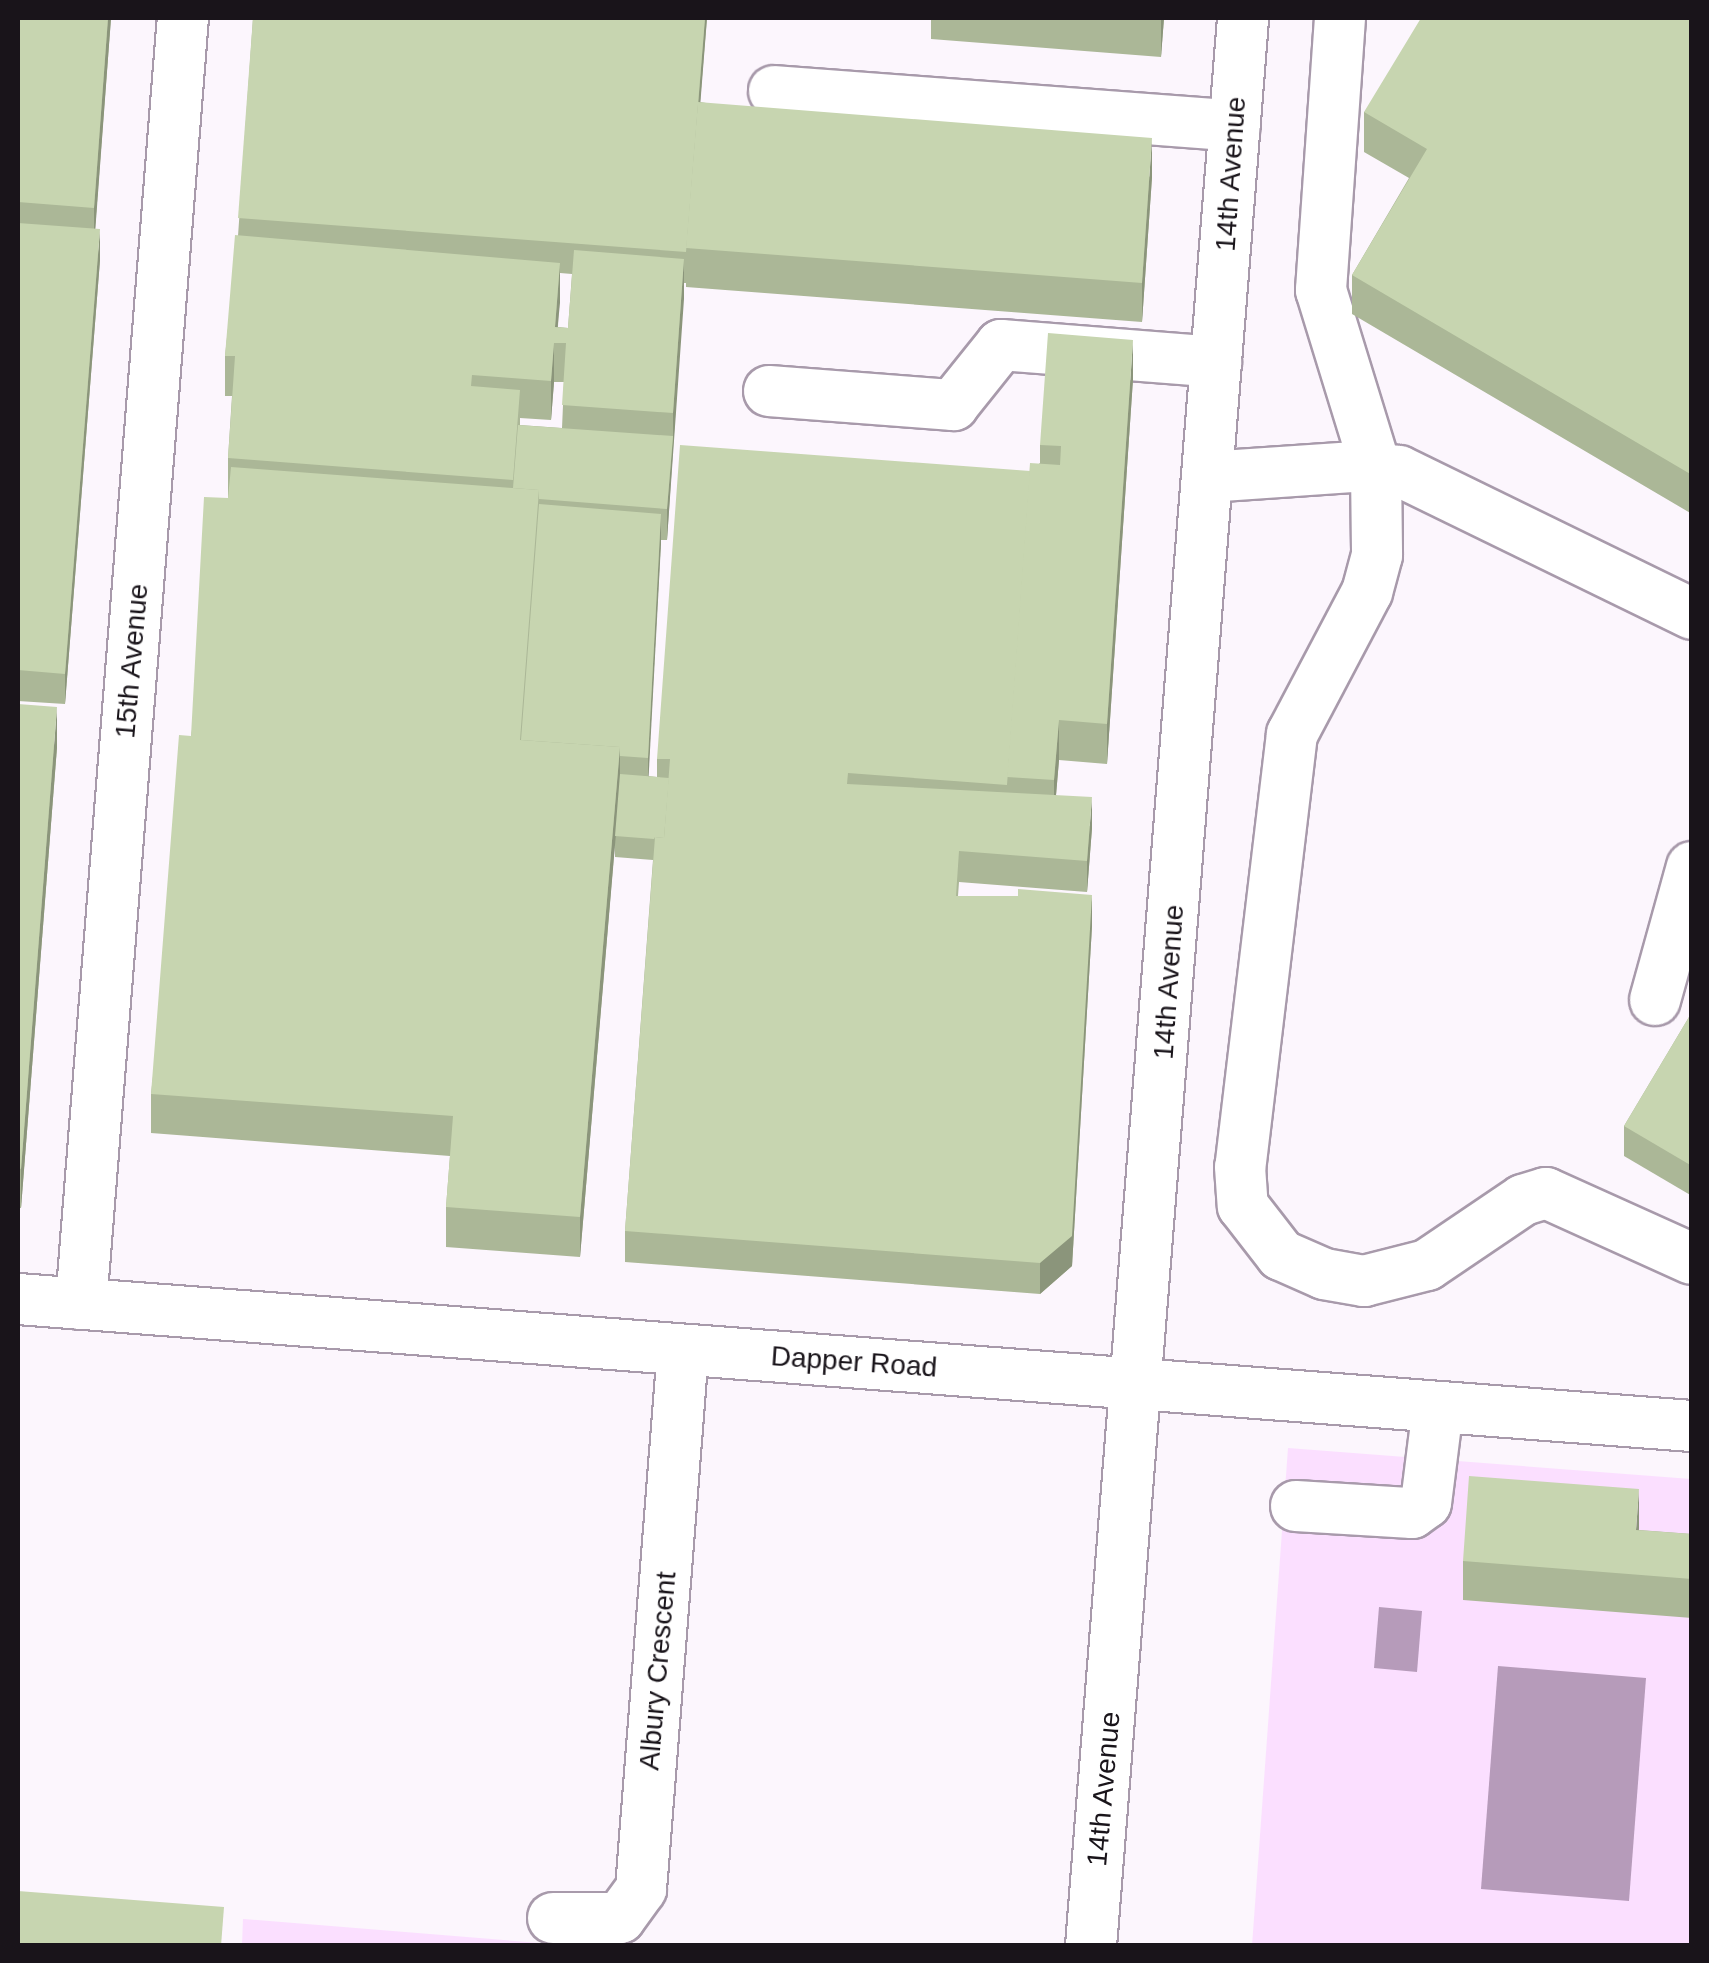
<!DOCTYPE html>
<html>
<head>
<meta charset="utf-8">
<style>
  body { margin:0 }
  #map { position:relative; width:1709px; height:1963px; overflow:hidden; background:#fcf6fd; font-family:Helvetica,sans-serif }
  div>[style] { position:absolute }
  .green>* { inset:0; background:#fbdfff }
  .water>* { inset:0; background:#b69bba }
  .roads { filter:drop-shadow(2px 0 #a89aab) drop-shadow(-2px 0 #a89aab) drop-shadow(0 2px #a89aab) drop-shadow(0 -2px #a89aab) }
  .minor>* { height:50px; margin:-25px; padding:0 25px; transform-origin:25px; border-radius:25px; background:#fff }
  .wall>* { inset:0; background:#abb797 }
  .shaded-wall>* { inset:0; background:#8b957b }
  .building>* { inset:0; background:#c7d5b0 }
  span { translate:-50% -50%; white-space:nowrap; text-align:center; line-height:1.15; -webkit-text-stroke:10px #fff; paint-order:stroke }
  .street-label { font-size:28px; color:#19141a }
  .frame { position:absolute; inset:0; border:20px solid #19141a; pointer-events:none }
</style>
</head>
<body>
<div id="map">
  <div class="green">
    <div style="clip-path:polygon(1288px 1448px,1691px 1479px,1691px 1945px,1252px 1946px)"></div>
    <div style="clip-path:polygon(243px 1919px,244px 1919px,564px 1945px,242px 1945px)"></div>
  </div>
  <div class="water">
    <div style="clip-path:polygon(1379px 1607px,1422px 1611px,1417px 1672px,1374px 1668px)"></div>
    <div style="clip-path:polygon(1498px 1666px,1646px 1678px,1629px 1901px,1481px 1889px)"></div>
  </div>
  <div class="roads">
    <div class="minor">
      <div style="left:1340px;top:18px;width:273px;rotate:94deg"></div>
      <div style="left:1321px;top:290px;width:187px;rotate:72.9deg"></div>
      <div style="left:1376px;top:469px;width:86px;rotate:89.3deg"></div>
      <div style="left:1377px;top:555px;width:38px;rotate:105deg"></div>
      <div style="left:1367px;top:592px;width:161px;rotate:117.8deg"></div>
      <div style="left:1292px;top:734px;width:436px;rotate:96.8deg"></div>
      <div style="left:1240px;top:1167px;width:39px;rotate:86deg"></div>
      <div style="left:1243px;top:1206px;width:62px;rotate:52.2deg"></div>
      <div style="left:1281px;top:1255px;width:47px;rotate:23.8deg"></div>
      <div style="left:1324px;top:1274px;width:41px;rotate:9.9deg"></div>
      <div style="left:1364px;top:1281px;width:65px;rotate:-14.3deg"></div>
      <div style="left:1427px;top:1265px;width:116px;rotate:-34.1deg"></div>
      <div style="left:1523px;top:1200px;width:24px;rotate:-17deg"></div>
      <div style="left:1546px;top:1193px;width:160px;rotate:24.3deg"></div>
      <div style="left:774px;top:91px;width:462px;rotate:4.3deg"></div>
      <div style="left:769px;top:391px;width:185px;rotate:4.4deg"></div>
      <div style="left:953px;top:405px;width:77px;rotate:-51.3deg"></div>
      <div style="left:1001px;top:345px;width:216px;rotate:4.5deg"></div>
      <div style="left:1207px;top:477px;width:145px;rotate:-3.9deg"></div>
      <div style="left:1352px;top:467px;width:47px;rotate:4.9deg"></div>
      <div style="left:1399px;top:471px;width:326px;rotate:26deg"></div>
      <div style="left:1655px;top:1000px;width:138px;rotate:-74.5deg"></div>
      <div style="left:18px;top:1299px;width:1679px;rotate:4.34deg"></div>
      <div style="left:81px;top:1304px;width:1290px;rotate:-85.47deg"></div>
      <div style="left:1296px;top:1506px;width:116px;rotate:3.5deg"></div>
      <div style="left:1412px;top:1513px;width:17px;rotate:-36deg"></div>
      <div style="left:1426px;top:1503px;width:96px;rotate:-82.8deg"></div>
      <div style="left:553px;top:1918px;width:67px"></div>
      <div style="left:620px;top:1918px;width:36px;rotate:-54deg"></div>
      <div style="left:641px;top:1889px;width:541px;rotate:-85.54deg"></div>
      <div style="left:1091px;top:1946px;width:1934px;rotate:-85.49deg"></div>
    </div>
  </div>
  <div class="wall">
    <div style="clip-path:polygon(18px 18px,111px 18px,95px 229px,100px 260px,65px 704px,18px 701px)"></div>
    <div style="clip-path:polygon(evenodd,253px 18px,707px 18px,700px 102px,1152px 177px,1142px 322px,686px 287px,686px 283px,684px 283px,667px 540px,661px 540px,648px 776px,657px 777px,657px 759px,1040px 463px,1040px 445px,1133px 379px,1107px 764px,1059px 760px,1056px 795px,1092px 828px,1087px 892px,959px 882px,958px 896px,1092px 926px,1072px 1266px,1040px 1294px,625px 1262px,625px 1231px,653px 860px,615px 857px,615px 843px,580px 1257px,446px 1247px,446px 1207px,450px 1156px,151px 1133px,151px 1094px,191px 736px,228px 498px,228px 458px,232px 396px,225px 396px,225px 356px,238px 236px,253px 18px,560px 273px,572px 274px,568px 328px,558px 327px,560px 273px,253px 18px,554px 382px,564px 382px,562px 428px,520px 425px,520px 418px,551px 420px,554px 382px)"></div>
    <div style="clip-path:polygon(931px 18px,1164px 18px,1161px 57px,931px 39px)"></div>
    <div style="clip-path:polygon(1692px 18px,1692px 514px,1352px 314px,1352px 275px,1409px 178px,1364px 152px,1364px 112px)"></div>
    <div style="clip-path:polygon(18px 704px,57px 747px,21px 1208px,18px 1208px)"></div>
    <div style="clip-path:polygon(1692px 1012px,1692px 1196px,1624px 1156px,1624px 1126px)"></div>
    <div style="clip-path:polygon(1639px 1530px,1692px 1534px,1692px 1618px,1463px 1600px,1463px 1561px)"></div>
  </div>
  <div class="shaded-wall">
    <div style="clip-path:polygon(108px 18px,111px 18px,94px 247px,94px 208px)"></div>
    <div style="clip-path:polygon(705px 18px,707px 18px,689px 248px,687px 248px)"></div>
    <div style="clip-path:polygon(1161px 18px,1164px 18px,1161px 57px)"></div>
    <div style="clip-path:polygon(1152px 138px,1152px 177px,1142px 322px,1142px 283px)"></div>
    <div style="clip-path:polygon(100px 229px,100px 260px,65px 704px,65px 674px)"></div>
    <div style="clip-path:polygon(684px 259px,684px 299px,667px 540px,667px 509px,673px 438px,673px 413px)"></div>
    <div style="clip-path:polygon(560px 263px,560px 303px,556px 343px,555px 327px)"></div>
    <div style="clip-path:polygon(1133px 340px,1133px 379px,1107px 764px,1107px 724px)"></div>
    <div style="clip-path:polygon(554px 343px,554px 382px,551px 420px,551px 381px)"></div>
    <div style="clip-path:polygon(661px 514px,661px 544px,648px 788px,648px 758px)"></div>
    <div style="clip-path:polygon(57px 707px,57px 747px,21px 1208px,21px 1169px)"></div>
    <div style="clip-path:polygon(1059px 720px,1059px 760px,1054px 819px,1054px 780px)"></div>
    <div style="clip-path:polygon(620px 747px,620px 786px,580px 1257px,580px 1217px)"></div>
    <div style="clip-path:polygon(1092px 797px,1092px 828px,1087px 892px,1087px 861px)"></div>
    <div style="clip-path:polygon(1092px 895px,1092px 926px,1072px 1266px,1040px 1294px,1040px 1263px)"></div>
    <div style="clip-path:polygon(1639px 1489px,1639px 1528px,1636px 1570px,1636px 1530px)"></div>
  </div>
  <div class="building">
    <div style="clip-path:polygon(18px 18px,108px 18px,94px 208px,18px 202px)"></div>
    <div style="clip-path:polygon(253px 18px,705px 18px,686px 252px,238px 218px)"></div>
    <div style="clip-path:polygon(1421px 18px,1692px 18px,1692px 475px,1352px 275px,1427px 149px,1364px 112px)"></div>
    <div style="clip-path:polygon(698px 102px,1152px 138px,1142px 283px,686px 248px)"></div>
    <div style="clip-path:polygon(18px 223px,100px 229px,65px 674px,18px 670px)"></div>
    <div style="clip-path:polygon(235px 235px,560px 263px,555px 327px,568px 328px,574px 250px,684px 259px,673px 413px,562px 405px,566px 343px,554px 343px,551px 381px,472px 375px,471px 386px,520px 390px,513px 480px,228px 458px,235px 356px,225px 356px)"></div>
    <div style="clip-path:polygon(1048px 333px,1133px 340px,1107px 724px,1059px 720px,1054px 780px,1007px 777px,1030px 463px,1060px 465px,1061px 446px,1040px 445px)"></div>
    <div style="clip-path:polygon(518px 425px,673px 436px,667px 509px,539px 499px,539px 490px,513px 488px)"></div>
    <div style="clip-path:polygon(680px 445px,1030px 471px,1007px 785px,848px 773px,847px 784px,1092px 797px,1087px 861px,959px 851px,956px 896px,1018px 896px,1018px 889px,1092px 895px,1072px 1236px,1040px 1263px,625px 1231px,655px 837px,664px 838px,670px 759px,657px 759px)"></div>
    <div style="clip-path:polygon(231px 467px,539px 490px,520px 740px,620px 747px,580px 1217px,446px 1207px,453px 1116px,151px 1094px,179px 735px,191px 736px,204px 497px,228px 498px)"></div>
    <div style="clip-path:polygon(539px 504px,661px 514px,648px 758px,620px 756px,620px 747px,521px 740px)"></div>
    <div style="clip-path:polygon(18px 704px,57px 707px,21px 1169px,18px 1168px)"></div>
    <div style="clip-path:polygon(620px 774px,669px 778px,664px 838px,655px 837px,654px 839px,615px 836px)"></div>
    <div style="clip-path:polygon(1692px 1012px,1692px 1166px,1624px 1126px)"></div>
    <div style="clip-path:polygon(1469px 1476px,1639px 1489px,1636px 1530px,1692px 1534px,1692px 1579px,1463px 1561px)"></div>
    <div style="clip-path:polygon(18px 1891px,224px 1907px,221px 1946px,18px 1946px)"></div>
  </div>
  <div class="street-label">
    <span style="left:1231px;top:174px;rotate:-86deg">14th Avenue</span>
    <span style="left:132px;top:661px;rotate:-85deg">15th Avenue</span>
    <span style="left:1169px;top:982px;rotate:-86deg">14th Avenue</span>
    <span style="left:854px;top:1362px;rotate:4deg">Dapper Road</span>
    <span style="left:658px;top:1671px;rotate:-85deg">Albury Crescent</span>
    <span style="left:1104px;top:1789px;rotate:-85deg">14th Avenue</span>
  </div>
  <div class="frame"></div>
</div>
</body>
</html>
